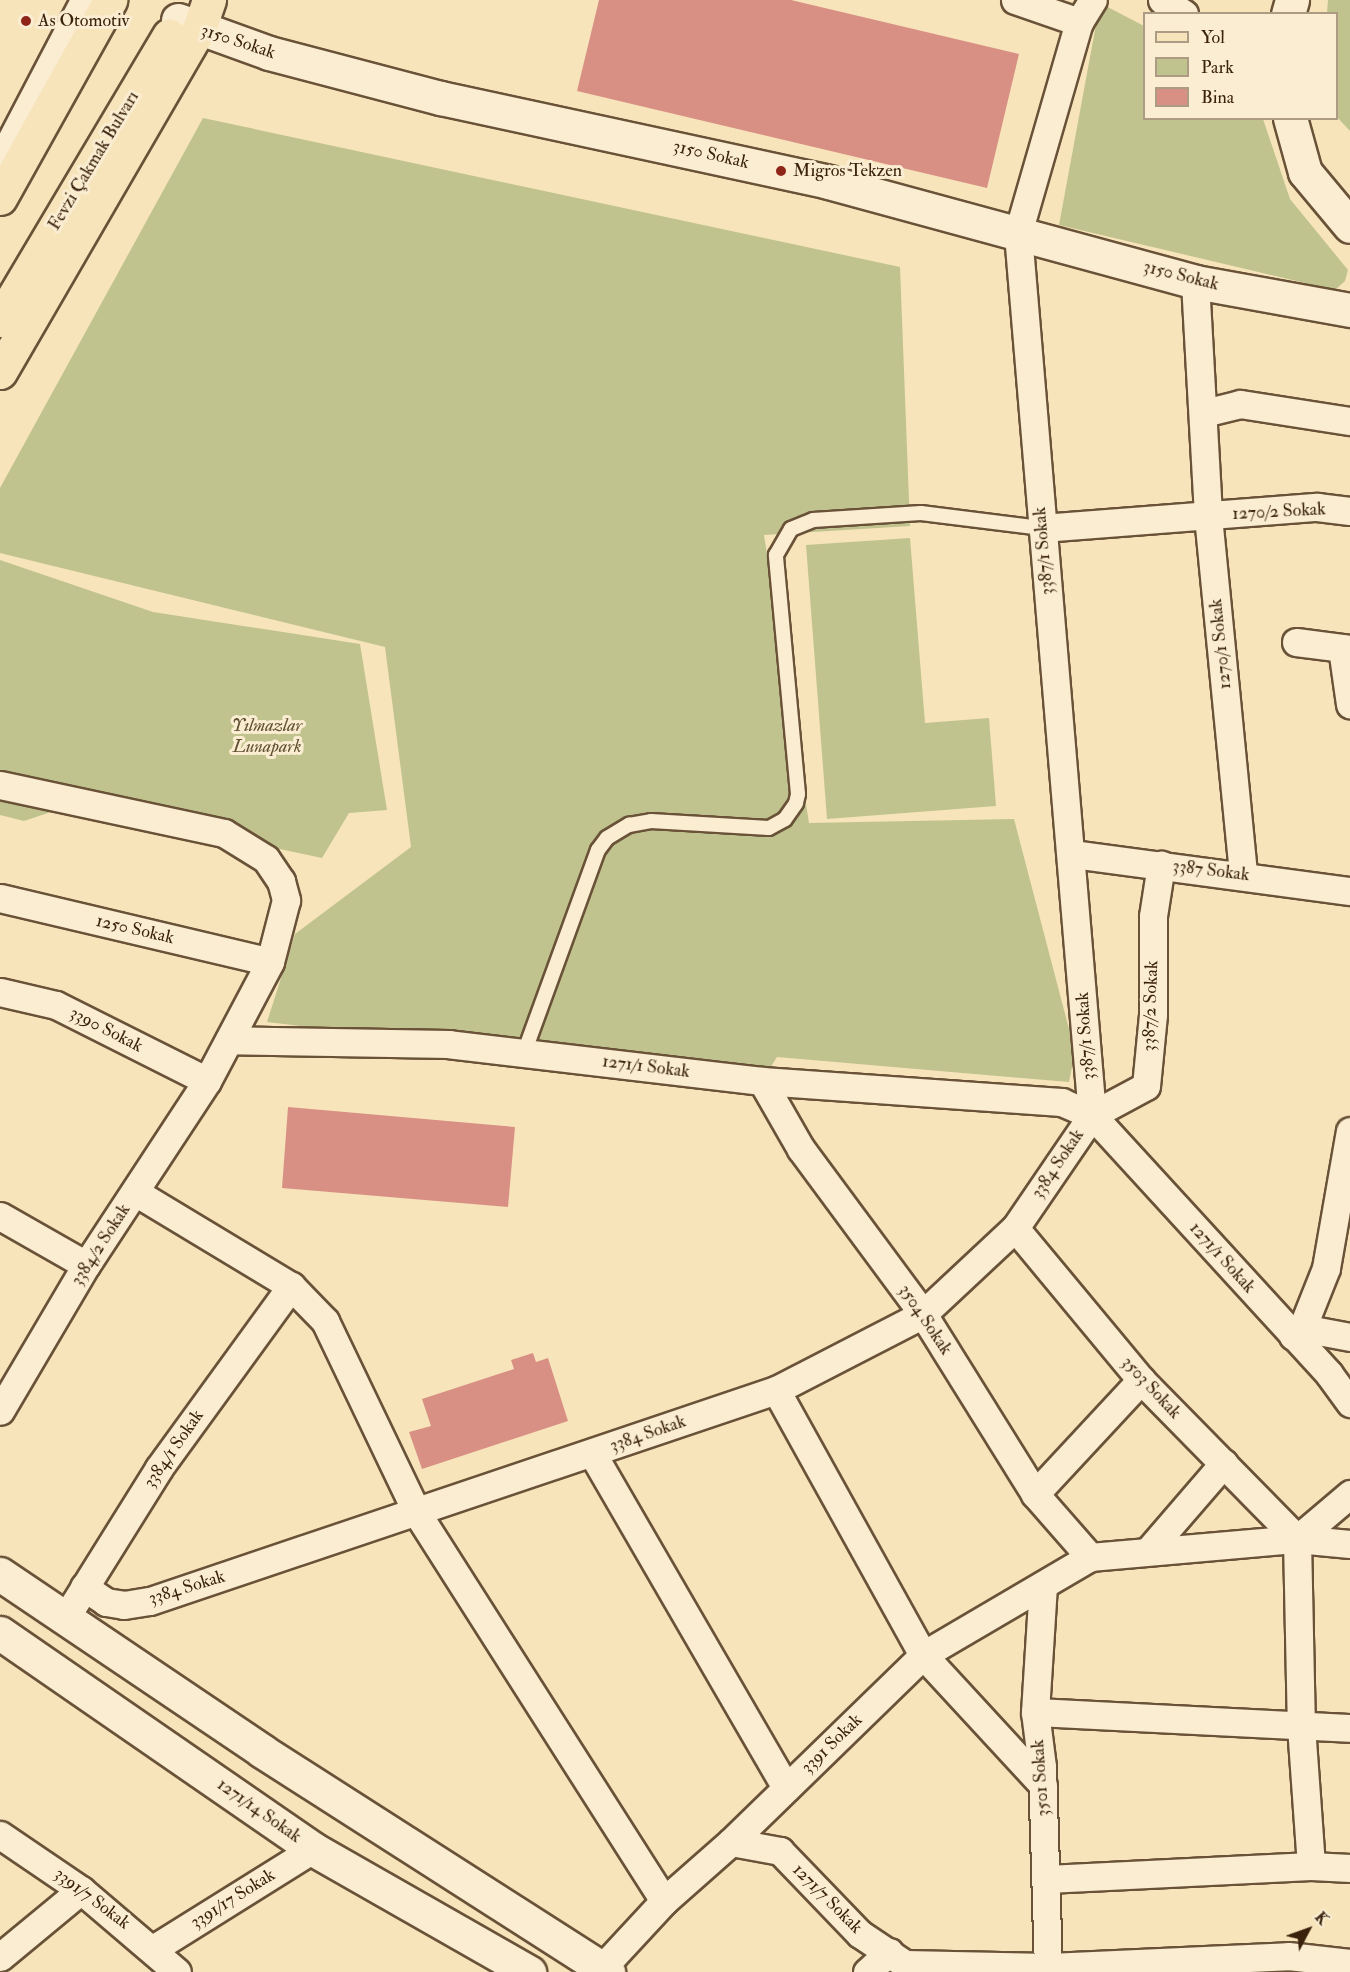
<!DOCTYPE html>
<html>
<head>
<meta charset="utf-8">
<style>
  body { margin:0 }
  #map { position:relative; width:1350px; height:1972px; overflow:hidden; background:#f7e4ba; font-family:"IM FELL Double Pica",serif }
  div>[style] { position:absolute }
  .green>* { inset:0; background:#c0c38d }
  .building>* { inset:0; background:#d99084 }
  .roads { filter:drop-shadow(2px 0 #695238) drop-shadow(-2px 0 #695238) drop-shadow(0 2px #695238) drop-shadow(0 -2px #695238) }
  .service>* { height:14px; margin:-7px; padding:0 7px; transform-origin:7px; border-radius:7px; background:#faedd2 }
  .minor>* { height:27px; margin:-13.5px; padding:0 13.5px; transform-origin:13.5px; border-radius:13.5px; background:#faedd2 }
  .tertiary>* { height:33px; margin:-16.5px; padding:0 16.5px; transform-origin:16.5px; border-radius:16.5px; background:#faedd2 }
  .secondary>* { height:33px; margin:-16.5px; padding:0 16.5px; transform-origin:16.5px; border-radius:16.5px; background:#faedd2 }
  .primary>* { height:33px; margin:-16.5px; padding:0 16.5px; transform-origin:16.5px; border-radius:16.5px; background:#f7e4ba }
  .dots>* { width:16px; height:16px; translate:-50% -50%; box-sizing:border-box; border:3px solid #faedd2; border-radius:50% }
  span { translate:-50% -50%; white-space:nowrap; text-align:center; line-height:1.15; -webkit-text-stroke:6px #faedd2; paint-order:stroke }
  .poi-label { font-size:18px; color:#3a210c }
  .left { translate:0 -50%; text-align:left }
  .street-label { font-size:18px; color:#3a210c }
  .park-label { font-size:18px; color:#625233; font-style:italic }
  .legend { position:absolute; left:1143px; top:12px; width:195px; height:108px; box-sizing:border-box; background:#faedd2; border:2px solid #ad9b83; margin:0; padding:8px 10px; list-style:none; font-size:18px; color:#3a210c }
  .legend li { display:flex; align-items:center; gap:12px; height:30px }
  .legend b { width:30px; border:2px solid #ad9b83 }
  .north { position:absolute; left:1278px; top:1900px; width:60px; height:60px; -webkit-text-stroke:4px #faedd2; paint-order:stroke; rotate:49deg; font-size:16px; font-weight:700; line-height:24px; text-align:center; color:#3a210c }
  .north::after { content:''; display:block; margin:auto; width:21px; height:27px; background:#3a210c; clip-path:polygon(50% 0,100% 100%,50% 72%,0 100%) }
</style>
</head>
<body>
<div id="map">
  <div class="green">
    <div style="clip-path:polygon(1328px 0,1350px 0,1350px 131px,1337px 117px,1336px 14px,1327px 13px)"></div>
    <div style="clip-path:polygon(1100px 3px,1144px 26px,1144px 118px,1263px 119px,1290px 199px,1348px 270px,1345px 281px,1335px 290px,1059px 225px)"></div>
    <div style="clip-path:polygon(203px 118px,900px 267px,910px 526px,764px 535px,809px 823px,1014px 819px,1075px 1052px,1069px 1082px,777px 1057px,762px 1081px,267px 1022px,295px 934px,411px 847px,385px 647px,0 553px,0 488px)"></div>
    <div style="clip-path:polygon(910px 538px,925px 723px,989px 718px,996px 806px,827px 819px,806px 545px)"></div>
    <div style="clip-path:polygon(0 560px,153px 612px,360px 644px,387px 810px,349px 813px,322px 858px,72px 805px,24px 821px,0 815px)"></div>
  </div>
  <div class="building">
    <div style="clip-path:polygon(599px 0,791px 0,1019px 54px,987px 188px,577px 91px)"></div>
    <div style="clip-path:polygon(288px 1107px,515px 1127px,508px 1207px,282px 1188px)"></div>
    <div style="clip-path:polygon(533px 1353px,536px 1362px,548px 1358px,568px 1421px,422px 1469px,409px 1432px,431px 1426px,422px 1399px,514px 1369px,511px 1360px)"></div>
  </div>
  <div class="roads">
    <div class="service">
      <div style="left:524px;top:1053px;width:216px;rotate:-70deg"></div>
      <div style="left:598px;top:850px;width:15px;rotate:-53deg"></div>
      <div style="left:607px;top:838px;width:26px;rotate:-31deg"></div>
      <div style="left:629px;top:825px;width:22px;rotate:-10deg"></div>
      <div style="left:651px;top:821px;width:118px;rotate:3.4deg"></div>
      <div style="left:769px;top:828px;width:18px;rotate:-29deg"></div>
      <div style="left:785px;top:819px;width:19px;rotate:-55deg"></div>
      <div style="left:796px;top:803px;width:9px;rotate:-77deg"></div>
      <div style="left:798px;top:794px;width:240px;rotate:-95.3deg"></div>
      <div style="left:776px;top:555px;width:30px;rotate:-60deg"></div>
      <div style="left:791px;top:529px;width:24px;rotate:-22deg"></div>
      <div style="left:813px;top:520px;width:108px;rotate:-3.7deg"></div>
      <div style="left:921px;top:513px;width:122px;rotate:7.1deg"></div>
    </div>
    <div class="minor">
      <div style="left:1015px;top:0;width:68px;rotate:19deg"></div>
      <div style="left:1162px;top:0;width:26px;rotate:32deg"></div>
      <div style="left:0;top:161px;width:182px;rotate:-62.4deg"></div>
      <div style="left:1195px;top:282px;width:234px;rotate:86.8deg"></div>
      <div style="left:1208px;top:516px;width:360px;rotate:84.4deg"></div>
      <div style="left:1204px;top:413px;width:37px;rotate:-14deg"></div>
      <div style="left:1240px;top:404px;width:111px;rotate:8.8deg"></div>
      <div style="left:1042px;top:528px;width:276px;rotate:-4.4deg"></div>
      <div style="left:1317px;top:507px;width:33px;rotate:7deg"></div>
      <div style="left:1296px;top:642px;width:54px;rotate:7.4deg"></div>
      <div style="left:1342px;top:648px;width:57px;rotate:81.9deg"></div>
      <div style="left:0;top:785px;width:229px;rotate:12.1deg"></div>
      <div style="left:224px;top:833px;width:49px;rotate:31.8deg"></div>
      <div style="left:266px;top:859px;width:27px;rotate:56deg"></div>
      <div style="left:281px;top:881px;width:20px;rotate:75deg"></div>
      <div style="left:286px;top:900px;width:64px;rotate:104.5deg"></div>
      <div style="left:270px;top:962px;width:135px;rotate:117.9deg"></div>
      <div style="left:207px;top:1081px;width:220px;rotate:123.3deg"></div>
      <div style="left:86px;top:1265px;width:169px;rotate:120.5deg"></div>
      <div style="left:1072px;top:854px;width:280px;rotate:7.6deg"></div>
      <div style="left:0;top:898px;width:277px;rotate:13.3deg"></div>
      <div style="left:0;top:992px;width:57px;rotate:13.1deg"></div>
      <div style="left:56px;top:1005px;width:169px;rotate:26.7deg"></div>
      <div style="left:762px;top:1081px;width:78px;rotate:60.2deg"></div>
      <div style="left:801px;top:1149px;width:205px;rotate:53.5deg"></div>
      <div style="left:923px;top:1314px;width:212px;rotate:58.1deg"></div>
      <div style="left:1035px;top:1494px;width:84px;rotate:48.9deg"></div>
      <div style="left:1092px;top:1115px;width:885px;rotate:-94.8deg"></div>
      <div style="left:1018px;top:233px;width:220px;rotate:-73.9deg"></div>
      <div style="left:1079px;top:22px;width:26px;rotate:-58deg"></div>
      <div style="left:1092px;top:1115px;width:351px;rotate:47.5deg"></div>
      <div style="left:1329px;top:1374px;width:36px;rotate:54deg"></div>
      <div style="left:1092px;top:1115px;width:61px;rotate:-28.2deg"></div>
      <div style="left:1146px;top:1086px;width:72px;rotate:-84.4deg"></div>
      <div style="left:1153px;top:1014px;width:98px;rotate:-90deg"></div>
      <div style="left:1153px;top:916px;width:52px;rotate:-81.1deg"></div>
      <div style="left:135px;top:1192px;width:182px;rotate:31.1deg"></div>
      <div style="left:291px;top:1286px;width:49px;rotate:45.8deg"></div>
      <div style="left:325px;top:1321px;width:213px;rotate:64.4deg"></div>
      <div style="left:417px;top:1513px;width:460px;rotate:57.5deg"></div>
      <div style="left:0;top:1216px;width:99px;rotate:29.7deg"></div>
      <div style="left:1015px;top:1228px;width:197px;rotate:50.3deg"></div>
      <div style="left:1141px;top:1380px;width:223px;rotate:45.5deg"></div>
      <div style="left:1302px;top:1328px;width:49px;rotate:10.6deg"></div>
      <div style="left:1293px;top:1336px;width:6px"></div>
      <div style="left:1299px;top:1336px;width:73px;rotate:-68.3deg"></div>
      <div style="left:1326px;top:1268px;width:139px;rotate:-80.1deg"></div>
      <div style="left:776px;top:1390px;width:303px;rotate:61deg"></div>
      <div style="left:923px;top:1655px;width:177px;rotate:47.3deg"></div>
      <div style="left:592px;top:1453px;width:387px;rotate:59.9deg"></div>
      <div style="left:1035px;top:1494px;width:156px;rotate:-47.1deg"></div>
      <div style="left:1297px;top:1539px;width:187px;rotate:88.8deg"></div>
      <div style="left:1301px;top:1726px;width:140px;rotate:85.9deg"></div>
      <div style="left:1297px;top:1539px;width:70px;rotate:-40.3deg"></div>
      <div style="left:1148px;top:1551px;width:116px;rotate:-49.2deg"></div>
      <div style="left:1090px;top:1557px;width:208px;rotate:-5deg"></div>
      <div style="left:1297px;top:1539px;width:53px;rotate:5.4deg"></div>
      <div style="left:1043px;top:1585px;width:127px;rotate:93.6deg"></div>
      <div style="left:1035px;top:1712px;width:55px;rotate:82.7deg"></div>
      <div style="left:1042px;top:1767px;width:205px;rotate:88.3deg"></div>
      <div style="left:84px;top:1587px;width:27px;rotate:34deg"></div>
      <div style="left:106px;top:1602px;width:18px;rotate:9deg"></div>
      <div style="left:124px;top:1605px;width:26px;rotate:-9deg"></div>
      <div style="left:150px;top:1601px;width:661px;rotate:-18.63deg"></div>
      <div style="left:776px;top:1390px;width:165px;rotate:-27.3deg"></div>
      <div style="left:923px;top:1314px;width:126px;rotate:-43.1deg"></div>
      <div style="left:1015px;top:1228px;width:137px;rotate:-55.7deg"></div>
      <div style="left:1092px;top:1115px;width:33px;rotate:-157deg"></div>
      <div style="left:1062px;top:1102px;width:301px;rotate:-176deg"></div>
      <div style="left:762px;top:1081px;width:315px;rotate:-173.3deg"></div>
      <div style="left:449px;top:1044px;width:220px;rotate:-179deg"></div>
      <div style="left:66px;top:1617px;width:176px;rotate:-58deg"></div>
      <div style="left:159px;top:1468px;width:225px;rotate:-54deg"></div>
      <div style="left:1035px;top:1712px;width:315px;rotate:2.9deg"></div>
      <div style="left:0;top:1835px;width:98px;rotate:34.2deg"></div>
      <div style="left:81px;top:1890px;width:126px;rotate:40.5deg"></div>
      <div style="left:731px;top:1842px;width:50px;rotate:10.4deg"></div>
      <div style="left:780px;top:1851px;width:115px;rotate:46.1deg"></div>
      <div style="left:860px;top:1934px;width:54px;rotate:33.7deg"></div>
      <div style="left:905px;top:1964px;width:144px;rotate:1.2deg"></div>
      <div style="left:1049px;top:1967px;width:239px;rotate:-2.6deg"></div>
      <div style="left:1288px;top:1956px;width:62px;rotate:6.4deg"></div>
      <div style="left:1047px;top:1879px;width:264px;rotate:-2.8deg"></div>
      <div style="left:1311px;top:1866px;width:39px;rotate:3deg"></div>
      <div style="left:153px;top:1949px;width:189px;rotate:-32deg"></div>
      <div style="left:0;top:1957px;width:105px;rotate:-39.6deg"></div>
      <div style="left:602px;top:1968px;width:91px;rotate:-47.2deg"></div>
      <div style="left:664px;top:1901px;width:89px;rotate:-41.4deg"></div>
      <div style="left:731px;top:1842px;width:268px;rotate:-44.2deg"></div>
      <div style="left:923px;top:1655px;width:194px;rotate:-30.4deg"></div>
      <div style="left:867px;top:1972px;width:30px;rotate:-42deg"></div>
    </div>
    <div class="tertiary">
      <div style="left:1288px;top:14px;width:15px;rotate:-74deg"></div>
      <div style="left:1290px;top:118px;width:56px;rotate:74.5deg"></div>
      <div style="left:1305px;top:172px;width:70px;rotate:50.2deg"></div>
      <div style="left:0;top:1574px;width:316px;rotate:34deg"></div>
      <div style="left:262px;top:1751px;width:411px;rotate:32.6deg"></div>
      <div style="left:0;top:1633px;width:380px;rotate:34.6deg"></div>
      <div style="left:313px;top:1849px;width:249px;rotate:29.7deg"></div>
    </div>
    <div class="secondary">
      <div style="left:178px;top:20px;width:97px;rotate:19.9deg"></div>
      <div style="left:269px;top:53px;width:178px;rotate:14.7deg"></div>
      <div style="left:441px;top:98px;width:396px;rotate:12.2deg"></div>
      <div style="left:828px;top:182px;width:380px;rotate:15.2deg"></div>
      <div style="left:1195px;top:282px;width:158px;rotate:10.2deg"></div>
    </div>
    <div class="primary">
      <div style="left:0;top:198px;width:227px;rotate:-60.9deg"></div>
      <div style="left:0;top:320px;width:331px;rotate:-59.3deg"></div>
      <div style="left:0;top:372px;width:397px;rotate:-59.9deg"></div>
      <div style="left:199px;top:29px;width:31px;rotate:-71deg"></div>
    </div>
  </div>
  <div class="dots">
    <div style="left:26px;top:21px;background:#8f2418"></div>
    <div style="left:781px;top:171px;background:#8f2418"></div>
  </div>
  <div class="poi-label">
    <span class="left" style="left:38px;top:21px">As Otomotiv</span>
    <span class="left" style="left:793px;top:171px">Migros Tekzen</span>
  </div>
  <div class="street-label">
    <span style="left:238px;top:42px;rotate:18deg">3150 Sokak</span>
    <span style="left:711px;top:155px;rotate:13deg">3150 Sokak</span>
    <span style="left:94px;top:161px;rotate:-59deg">Fevzi Çakmak Bulvarı</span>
    <span style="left:1181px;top:276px;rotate:14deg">3150 Sokak</span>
    <span style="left:1279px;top:512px;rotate:-3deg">1270/2 Sokak</span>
    <span style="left:1044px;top:551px;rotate:-95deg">3387/1 Sokak</span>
    <span style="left:1221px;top:644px;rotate:-96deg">1270/1 Sokak</span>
    <span style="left:1211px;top:871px;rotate:7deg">3387 Sokak</span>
    <span style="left:135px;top:930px;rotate:13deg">1250 Sokak</span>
    <span style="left:1151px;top:1006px;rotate:-88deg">3387/2 Sokak</span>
    <span style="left:106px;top:1030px;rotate:27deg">3390 Sokak</span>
    <span style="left:1086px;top:1036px;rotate:-94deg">3387/1 Sokak</span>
    <span style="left:646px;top:1067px;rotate:7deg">1271/1 Sokak</span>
    <span style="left:1058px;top:1164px;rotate:-56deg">3384 Sokak</span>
    <span style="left:101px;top:1245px;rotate:-57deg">3384/2 Sokak</span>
    <span style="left:1222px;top:1258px;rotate:48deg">1271/1 Sokak</span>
    <span style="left:925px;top:1320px;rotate:56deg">3504 Sokak</span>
    <span style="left:1151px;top:1388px;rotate:47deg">3503 Sokak</span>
    <span style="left:648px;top:1434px;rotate:-19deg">3384 Sokak</span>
    <span style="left:174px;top:1449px;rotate:-55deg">3384/1 Sokak</span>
    <span style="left:187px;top:1588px;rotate:-17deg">3384 Sokak</span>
    <span style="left:832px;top:1744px;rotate:-44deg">3391 Sokak</span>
    <span style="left:1041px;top:1778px;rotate:-94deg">3501 Sokak</span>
    <span style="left:259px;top:1811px;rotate:35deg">1271/14 Sokak</span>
    <span style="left:92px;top:1899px;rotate:37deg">3391/7 Sokak</span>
    <span style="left:233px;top:1899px;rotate:-32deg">3391/17 Sokak</span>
    <span style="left:827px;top:1899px;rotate:45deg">1271/7 Sokak</span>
  </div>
  <div class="park-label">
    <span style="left:267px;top:737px">Yılmazlar<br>Lunapark</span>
  </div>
  <ul class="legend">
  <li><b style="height:8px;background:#f7e4ba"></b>Yol</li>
  <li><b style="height:16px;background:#c0c38d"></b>Park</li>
  <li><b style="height:16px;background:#d99084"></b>Bina</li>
  </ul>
  <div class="north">K</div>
</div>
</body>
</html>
